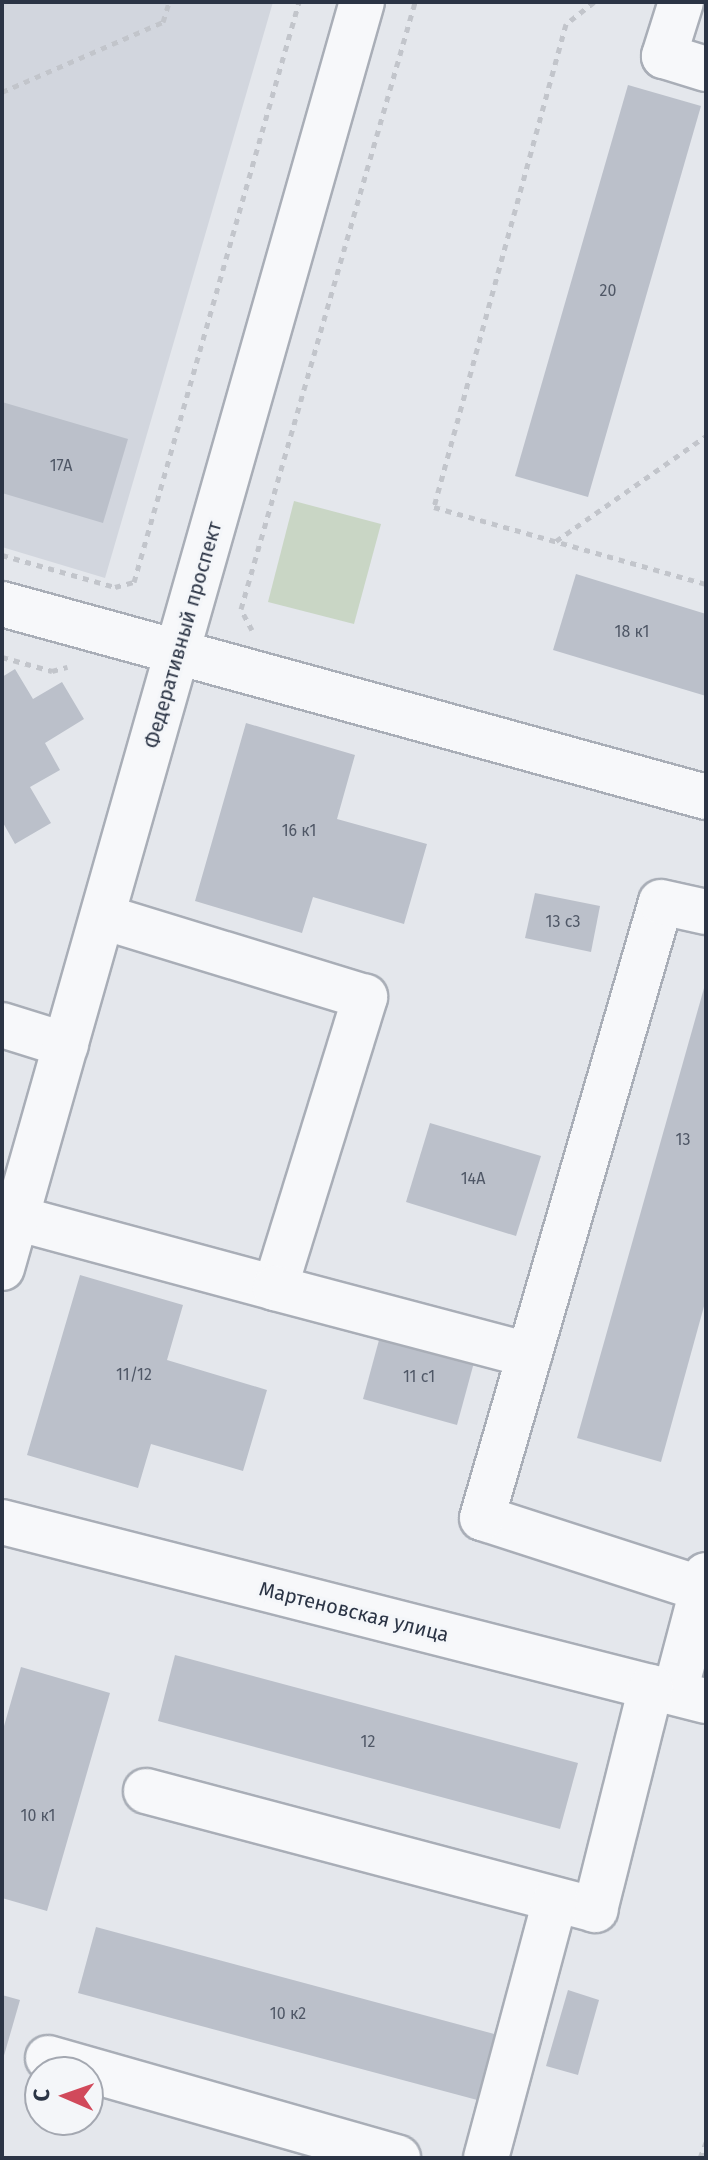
<!DOCTYPE html>
<html>
<head>
<meta charset="utf-8">
<style>
  body { margin:0 }
  #map { position:relative; width:708px; height:2160px; overflow:hidden; background:#e4e7ec; font-family:"Fira Sans",sans-serif }
  div>[style] { position:absolute }
  .built>* { inset:0; background:#d2d6de }
  .green>* { inset:0; background:#c9d6c5 }
  .building>* { inset:0; background:#bbc0ca }
  .path>* { height:5px; margin-top:-2.5px; transform-origin:0; background:repeating-linear-gradient(90deg,#c2c5cb 0 6px,transparent 0 12px) }
  .roads { filter:drop-shadow(2px 0 #a9aeb7) drop-shadow(-2px 0 #a9aeb7) drop-shadow(0 2px #a9aeb7) drop-shadow(0 -2px #a9aeb7) }
  .minor>* { height:44px; margin:-22px; padding:0 22px; transform-origin:22px; border-radius:22px; background:#f7f8fa }
  span { translate:-50% -50%; white-space:nowrap; text-align:center; line-height:1.15; -webkit-text-stroke:6px #f4f6f9; paint-order:stroke }
  .number-label { font-size:16px; color:#4f5766 }
  .number-label span { -webkit-text-stroke-width:0 }
  .street-label { font-size:20px; color:#2b3445 }
  .frame { position:absolute; inset:0; border:4px solid #2b3445; pointer-events:none }
  .north { position:absolute; left:24px; top:2056px; width:80px; height:80px; box-sizing:border-box; background:#f4f6f9; border:2px solid #a4a8b1; border-radius:50%; rotate:272deg; font-size:22px; font-weight:700; line-height:32px; text-align:center; color:#2b3445 }
  .north::after { content:''; display:block; margin:auto; width:28px; height:36px; background:#d1495b; clip-path:polygon(50% 0,100% 100%,50% 72%,0 100%) }
</style>
</head>
<body>
<div id="map">
  <div class="built">
    <div style="clip-path:polygon(2px 2px,273px 2px,105px 578px,2px 547px)"></div>
  </div>
  <div class="green">
    <div style="clip-path:polygon(294px 501px,381px 524px,354px 624px,268px 602px)"></div>
  </div>
  <div class="building">
    <div style="clip-path:polygon(628px 85px,701px 106px,588px 497px,515px 476px)"></div>
    <div style="clip-path:polygon(2px 402px,128px 439px,103px 523px,2px 493px)"></div>
    <div style="clip-path:polygon(576px 574px,706px 614px,706px 696px,553px 650px)"></div>
    <div style="clip-path:polygon(15px 669px,33px 699px,62px 682px,84px 719px,45px 743px,60px 770px,30px 787px,51px 823px,15px 844px,2px 821px,2px 677px)"></div>
    <div style="clip-path:polygon(246px 723px,355px 755px,337px 819px,427px 844px,404px 924px,313px 897px,302px 933px,195px 901px)"></div>
    <div style="clip-path:polygon(535px 893px,600px 906px,591px 952px,525px 938px)"></div>
    <div style="clip-path:polygon(706px 981px,706px 1299px,661px 1462px,577px 1438px)"></div>
    <div style="clip-path:polygon(430px 1123px,541px 1156px,516px 1236px,406px 1202px)"></div>
    <div style="clip-path:polygon(80px 1275px,183px 1305px,167px 1360px,267px 1390px,243px 1471px,151px 1444px,138px 1488px,27px 1455px)"></div>
    <div style="clip-path:polygon(382px 1329px,476px 1355px,457px 1425px,363px 1399px)"></div>
    <div style="clip-path:polygon(175px 1655px,578px 1763px,560px 1829px,158px 1721px)"></div>
    <div style="clip-path:polygon(21px 1667px,110px 1693px,47px 1911px,2px 1898px,2px 1733px)"></div>
    <div style="clip-path:polygon(96px 1927px,498px 2035px,481px 2101px,78px 1993px)"></div>
    <div style="clip-path:polygon(568px 1990px,599px 2000px,578px 2075px,546px 2066px)"></div>
    <div style="clip-path:polygon(2px 1995px,20px 2000px,3px 2059px,2px 2059px)"></div>
  </div>
  <div class="path">
    <div style="left:594px;top:2px;width:36px;rotate:142deg"></div>
    <div style="left:566px;top:24px;width:501px;rotate:105.29deg"></div>
    <div style="left:434px;top:507px;width:283px;rotate:15.8deg"></div>
    <div style="left:2px;top:92px;width:176px;rotate:-23.5deg"></div>
    <div style="left:163px;top:22px;width:21px;rotate:-73deg"></div>
    <div style="left:556px;top:541px;width:183px;rotate:-35deg"></div>
    <div style="left:2px;top:555px;width:117px;rotate:15.8deg"></div>
    <div style="left:115px;top:587px;width:20px;rotate:-15deg"></div>
    <div style="left:134px;top:582px;width:603px;rotate:-74.12deg"></div>
    <div style="left:252px;top:630px;width:24px;rotate:-118deg"></div>
    <div style="left:241px;top:609px;width:631px;rotate:-74deg"></div>
    <div style="left:2px;top:657px;width:52px;rotate:15.6deg"></div>
    <div style="left:52px;top:671px;width:16px;rotate:-15deg"></div>
    <div style="left:700px;top:2158px;width:17px;rotate:-69deg"></div>
  </div>
  <div class="roads">
    <div class="minor">
      <div style="left:681px;top:2px;width:57px;rotate:107.5deg"></div>
      <div style="left:664px;top:56px;width:44px;rotate:17.2deg"></div>
      <div style="left:2px;top:604px;width:730px;rotate:15.33deg"></div>
      <div style="left:2px;top:1025px;width:67px;rotate:17.4deg"></div>
      <div style="left:16px;top:1218px;width:268px;rotate:15.1deg"></div>
      <div style="left:275px;top:1288px;width:305px;rotate:-72.8deg"></div>
      <div style="left:365px;top:997px;width:274px;rotate:-163deg"></div>
      <div style="left:2px;top:1268px;width:1316px;rotate:-74.13deg"></div>
      <div style="left:275px;top:1288px;width:263px;rotate:14.8deg"></div>
      <div style="left:2px;top:1522px;width:726px;rotate:14.27deg"></div>
      <div style="left:702px;top:1589px;width:231px;rotate:-162.1deg"></div>
      <div style="left:482px;top:1518px;width:641px;rotate:-73.8deg"></div>
      <div style="left:661px;top:902px;width:46px;rotate:12.5deg"></div>
      <div style="left:675px;top:1692px;width:121px;rotate:-75.2deg"></div>
      <div style="left:146px;top:1791px;width:465px;rotate:14.8deg"></div>
      <div style="left:595px;top:1910px;width:230px;rotate:-75.9deg"></div>
      <div style="left:48px;top:2058px;width:364px;rotate:15.9deg"></div>
      <div style="left:486px;top:2158px;width:267px;rotate:-75deg"></div>
    </div>
  </div>
  <div class="number-label">
    <span style="left:608px;top:291px">20</span>
    <span style="left:61px;top:466px">17А</span>
    <span style="left:632px;top:632px">18 к1</span>
    <span style="left:299px;top:831px">16 к1</span>
    <span style="left:563px;top:922px">13 c3</span>
    <span style="left:683px;top:1140px">13</span>
    <span style="left:473px;top:1179px">14А</span>
    <span style="left:134px;top:1375px">11/12</span>
    <span style="left:419px;top:1377px">11 с1</span>
    <span style="left:368px;top:1742px">12</span>
    <span style="left:38px;top:1816px">10 к1</span>
    <span style="left:288px;top:2014px">10 к2</span>
  </div>
  <div class="street-label">
    <span style="left:183px;top:635px;rotate:-74deg">Федеративный проспект</span>
    <span style="left:354px;top:1612px;rotate:14deg">Мартеновская улица</span>
  </div>
  <div class="frame"></div>
  <div class="north">С</div>
</div>
</body>
</html>
